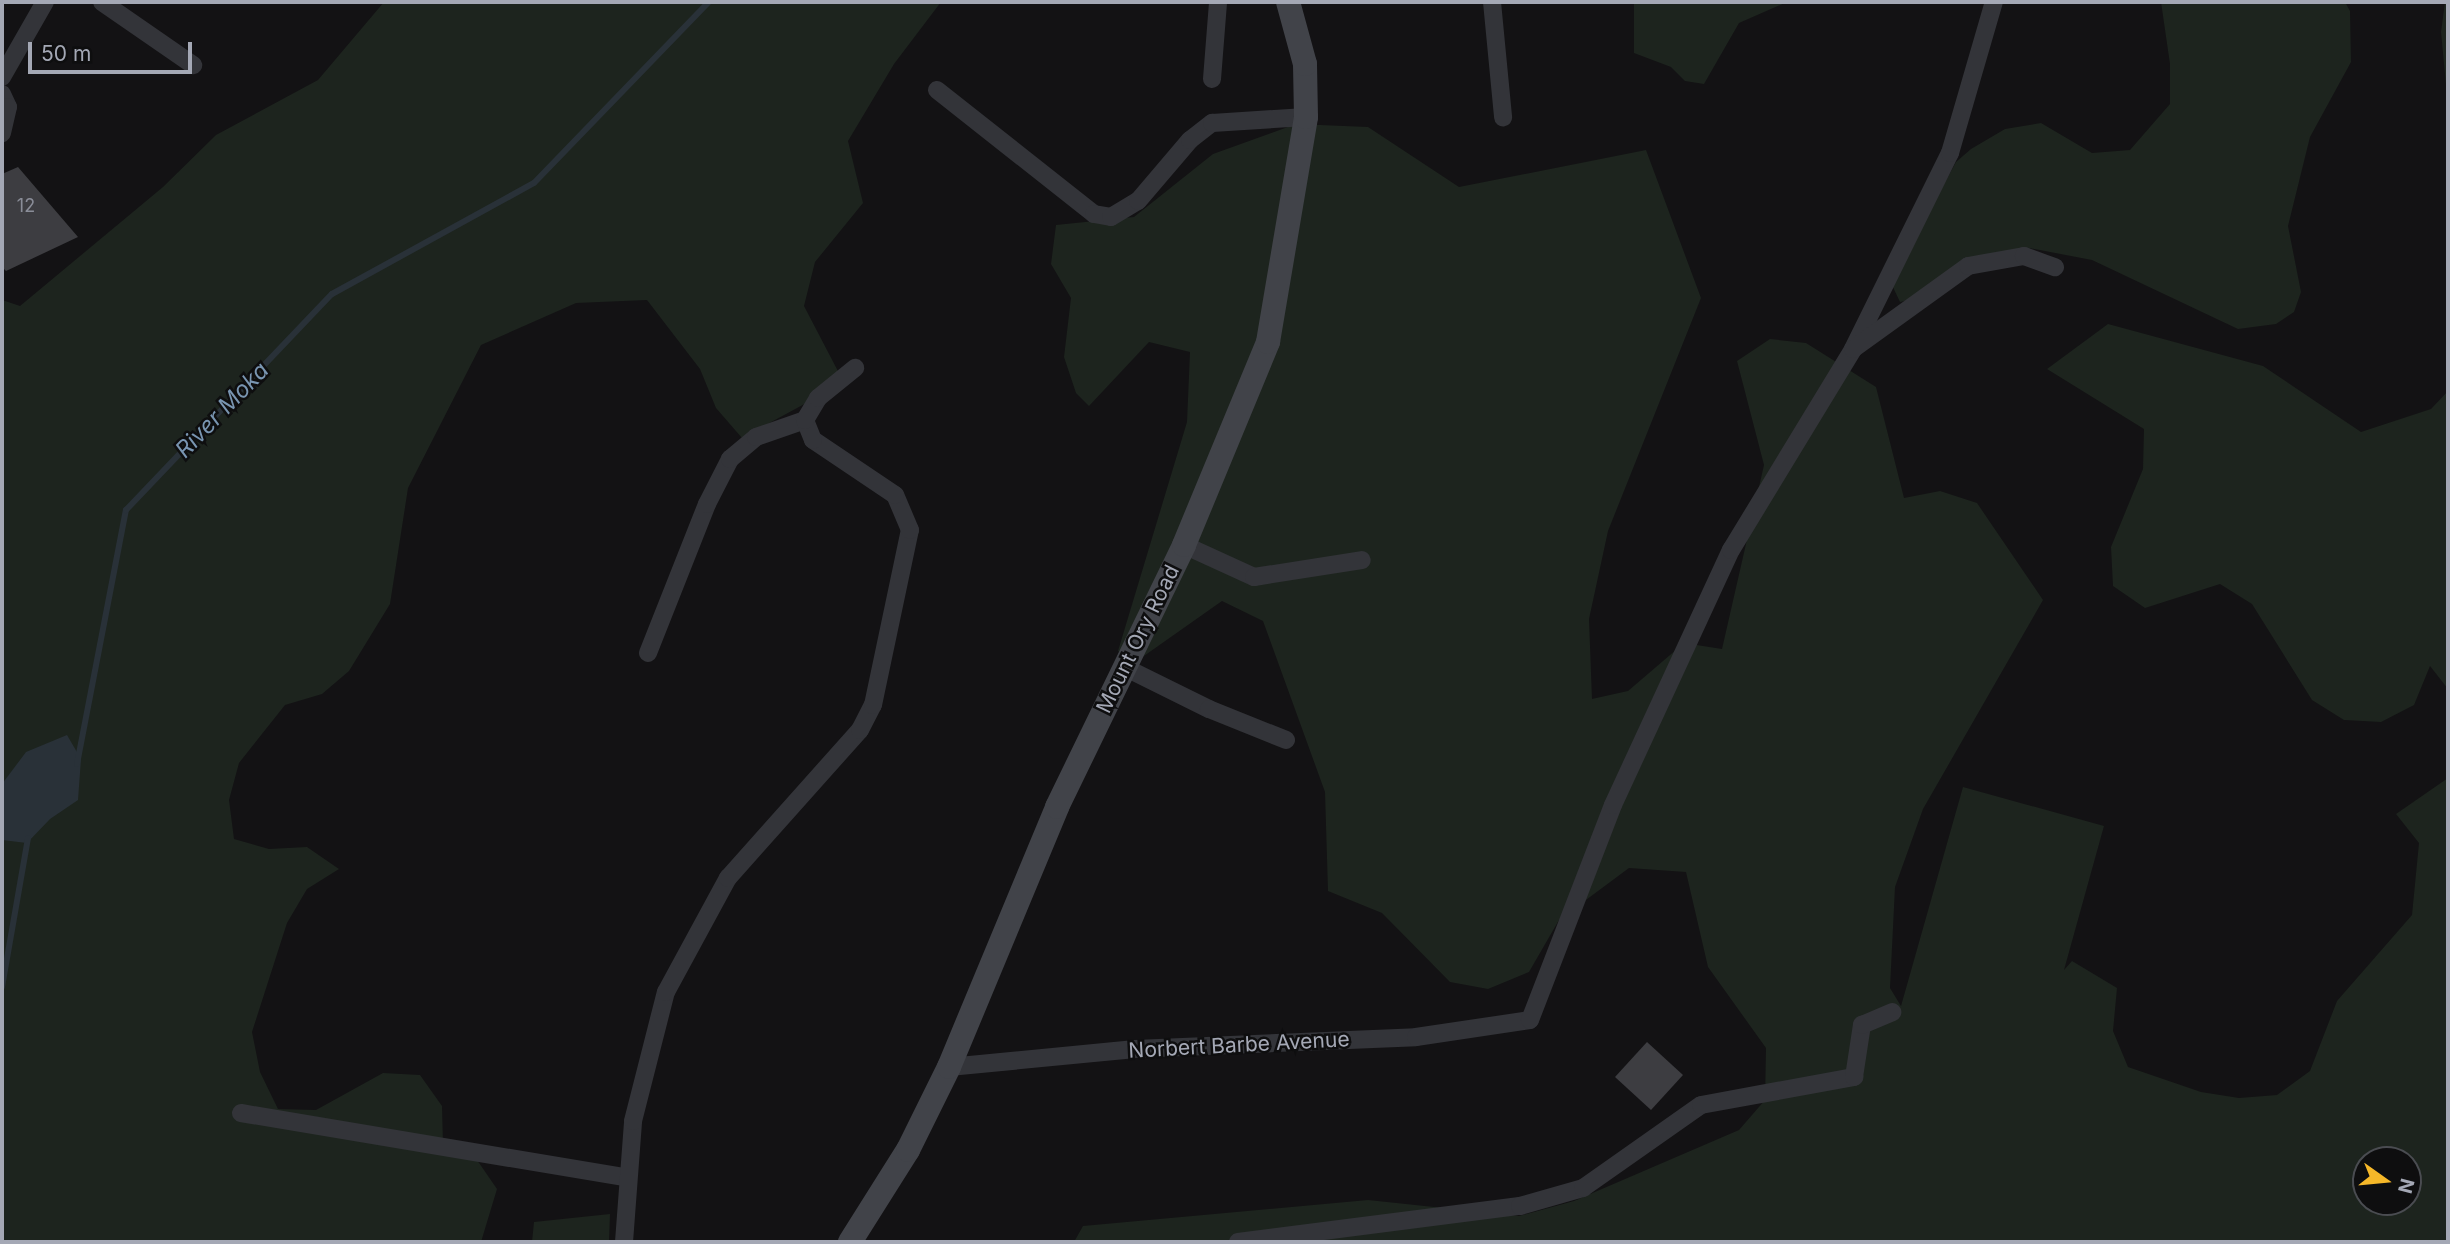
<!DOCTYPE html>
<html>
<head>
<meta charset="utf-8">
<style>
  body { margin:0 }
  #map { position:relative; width:2450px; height:1244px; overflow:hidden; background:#131214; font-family:Inter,sans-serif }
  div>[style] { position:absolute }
  .green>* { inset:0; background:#1d241e }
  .water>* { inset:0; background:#293138 }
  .stream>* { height:6px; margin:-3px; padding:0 3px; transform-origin:3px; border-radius:3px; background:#293138 }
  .building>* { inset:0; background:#3d3d41 }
  .minor>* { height:18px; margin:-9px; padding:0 9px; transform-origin:9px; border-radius:9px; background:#333439 }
  .secondary>* { height:24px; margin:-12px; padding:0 12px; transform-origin:12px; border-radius:12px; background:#414349 }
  span { translate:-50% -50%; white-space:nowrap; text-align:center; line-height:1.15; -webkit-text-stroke:5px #0e0e0f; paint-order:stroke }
  .number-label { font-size:18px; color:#8a8d98 }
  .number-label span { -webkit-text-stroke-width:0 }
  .street-label { font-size:21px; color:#a4a8b5 }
  .water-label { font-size:23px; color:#7995b1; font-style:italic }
  .frame { position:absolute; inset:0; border:4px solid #a4a8b5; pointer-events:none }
  .north { position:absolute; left:2352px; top:1146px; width:70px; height:70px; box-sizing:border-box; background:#0e0e0f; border:2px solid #4a4c51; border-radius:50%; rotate:105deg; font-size:19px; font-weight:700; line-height:28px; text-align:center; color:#a4a8b5 }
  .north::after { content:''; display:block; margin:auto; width:24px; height:32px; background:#f6b829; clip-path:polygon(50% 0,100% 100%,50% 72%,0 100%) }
  .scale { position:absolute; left:28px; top:42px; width:164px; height:32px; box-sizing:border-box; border:4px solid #a4a8b5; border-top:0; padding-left:9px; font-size:21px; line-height:24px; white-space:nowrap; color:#a4a8b5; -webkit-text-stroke:5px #0e0e0f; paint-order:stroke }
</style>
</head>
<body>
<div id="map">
  <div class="green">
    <div style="clip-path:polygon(384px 2px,941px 2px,894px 64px,848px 141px,863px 203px,815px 262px,804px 306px,840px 375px,810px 401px,742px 438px,716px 408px,700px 369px,647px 300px,576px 303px,481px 345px,408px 488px,390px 604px,349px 671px,322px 694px,285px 705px,239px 763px,229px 800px,234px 839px,269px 849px,307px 847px,339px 869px,307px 889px,287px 923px,252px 1032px,260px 1072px,278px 1109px,316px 1110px,383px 1073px,420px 1075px,442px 1106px,443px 1144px,475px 1157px,497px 1189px,481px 1242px,2px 1242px,2px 300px,20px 306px,163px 187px,216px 135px,318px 80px)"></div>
    <div style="clip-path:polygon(1634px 2px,1787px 2px,1739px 23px,1704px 84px,1685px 81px,1671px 67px,1634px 53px)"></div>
    <div style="clip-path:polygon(2161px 2px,2345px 2px,2350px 11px,2351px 62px,2310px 137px,2288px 226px,2301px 292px,2294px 312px,2276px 324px,2238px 329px,2092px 260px,2029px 248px,1968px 266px,1918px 298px,1900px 302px,1891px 283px,1956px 162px,1971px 149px,2005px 129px,2041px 123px,2092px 153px,2130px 150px,2170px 104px,2170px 64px)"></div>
    <div style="clip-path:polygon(2445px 2px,2448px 2px,2448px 106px,2441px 32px)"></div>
    <div style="clip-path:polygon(evenodd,1296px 124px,1368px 127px,1459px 187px,1646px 150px,1701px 298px,1608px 531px,1589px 619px,1592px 699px,1628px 691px,1684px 643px,1722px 649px,1764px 465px,1737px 361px,1770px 339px,1806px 343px,1876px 387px,1904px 498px,1940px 491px,1977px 503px,2043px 600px,1923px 809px,1895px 887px,1890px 988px,1901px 1006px,1963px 787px,2104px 826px,2064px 970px,2072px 961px,2117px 988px,2113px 1031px,2128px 1067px,2201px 1092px,2239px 1098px,2277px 1095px,2310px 1071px,2337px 1001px,2412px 915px,2419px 843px,2396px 814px,2448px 778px,2448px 1242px,1074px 1242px,1083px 1226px,1368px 1200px,1519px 1216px,1574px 1201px,1739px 1130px,1765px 1100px,1766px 1048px,1708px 967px,1686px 872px,1629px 868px,1559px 920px,1529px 972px,1488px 989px,1450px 982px,1382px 913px,1328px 891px,1325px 792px,1263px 621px,1222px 601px,1134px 663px,1118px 651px,1187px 422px,1190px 352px,1149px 342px,1089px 406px,1076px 393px,1064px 357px,1071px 298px,1051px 264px,1056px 225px,1134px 217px,1213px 154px,1296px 124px,2366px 1160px,2408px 1160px,2408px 1202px,2366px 1202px,2366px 1160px)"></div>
    <div style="clip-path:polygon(2108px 324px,2263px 366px,2361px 432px,2431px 409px,2448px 391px,2448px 689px,2430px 666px,2414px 705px,2381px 722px,2344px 720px,2312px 700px,2252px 604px,2220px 584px,2145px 608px,2113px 586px,2111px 547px,2143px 469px,2144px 429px,2047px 369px)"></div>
    <div style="clip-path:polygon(610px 1214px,609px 1242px,532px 1242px,534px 1222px)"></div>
  </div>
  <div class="water">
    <div style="clip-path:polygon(67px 735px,81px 759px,78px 800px,50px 819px,27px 843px,2px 840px,2px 784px,26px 752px)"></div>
  </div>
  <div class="stream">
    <div style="left:77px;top:764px;width:259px;rotate:-79.1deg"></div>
    <div style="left:126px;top:510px;width:298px;rotate:-46.4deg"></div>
    <div style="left:332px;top:294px;width:230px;rotate:-28.8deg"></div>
    <div style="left:534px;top:183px;width:252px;rotate:-46deg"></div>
    <div style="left:2px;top:987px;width:151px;rotate:-80.1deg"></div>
  </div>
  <div class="building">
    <div style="clip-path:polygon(18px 167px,78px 237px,6px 271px,2px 267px,2px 174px)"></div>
    <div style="clip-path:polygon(1647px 1042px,1683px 1075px,1651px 1110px,1615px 1077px)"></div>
  </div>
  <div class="minor">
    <div style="left:102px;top:2px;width:111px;rotate:34.7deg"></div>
    <div style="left:1492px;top:2px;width:116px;rotate:84.5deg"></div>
    <div style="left:2px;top:77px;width:86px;rotate:-60.2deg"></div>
    <div style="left:1212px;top:79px;width:77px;rotate:-85.5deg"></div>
    <div style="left:937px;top:90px;width:200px;rotate:38.3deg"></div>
    <div style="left:1094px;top:214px;width:17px;rotate:10deg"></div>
    <div style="left:1111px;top:217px;width:31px;rotate:-31deg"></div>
    <div style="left:1138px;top:201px;width:80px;rotate:-49.6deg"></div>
    <div style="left:1190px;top:140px;width:28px;rotate:-38deg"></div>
    <div style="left:1212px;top:123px;width:94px;rotate:-3.7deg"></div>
    <div style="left:2px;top:94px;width:14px;rotate:65deg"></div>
    <div style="left:8px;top:107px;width:27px;rotate:103deg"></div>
    <div style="left:1853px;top:349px;width:219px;rotate:-63.7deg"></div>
    <div style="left:1950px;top:153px;width:157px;rotate:-73.8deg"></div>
    <div style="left:1184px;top:545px;width:77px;rotate:24.6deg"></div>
    <div style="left:1254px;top:577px;width:109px;rotate:-8.9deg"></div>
    <div style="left:648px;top:653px;width:160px;rotate:-68.4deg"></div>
    <div style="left:707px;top:504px;width:51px;rotate:-62.9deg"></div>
    <div style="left:730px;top:459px;width:34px;rotate:-40deg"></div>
    <div style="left:756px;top:437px;width:52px;rotate:-19.1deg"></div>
    <div style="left:1124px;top:667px;width:95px;rotate:26.3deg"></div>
    <div style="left:1209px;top:709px;width:83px;rotate:21.9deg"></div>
    <div style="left:949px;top:1067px;width:187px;rotate:-5.5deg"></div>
    <div style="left:1135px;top:1049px;width:281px;rotate:-2.4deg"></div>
    <div style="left:1416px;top:1037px;width:115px;rotate:-8.5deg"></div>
    <div style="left:1530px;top:1020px;width:230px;rotate:-68.9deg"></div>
    <div style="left:1613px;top:805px;width:281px;rotate:-65.2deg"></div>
    <div style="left:1731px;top:550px;width:235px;rotate:-58.7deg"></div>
    <div style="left:1853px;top:349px;width:142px;rotate:-35.8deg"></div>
    <div style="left:1968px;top:266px;width:57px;rotate:-10.1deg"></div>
    <div style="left:2024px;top:256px;width:33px;rotate:20deg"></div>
    <div style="left:241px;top:1113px;width:392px;rotate:9.5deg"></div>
    <div style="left:624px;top:1242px;width:121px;rotate:-85.7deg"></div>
    <div style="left:633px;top:1121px;width:133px;rotate:-75.7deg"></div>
    <div style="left:666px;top:992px;width:130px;rotate:-61.5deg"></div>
    <div style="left:728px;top:878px;width:198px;rotate:-48.3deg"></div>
    <div style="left:860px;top:730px;width:28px;rotate:-63deg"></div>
    <div style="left:873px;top:705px;width:179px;rotate:-78.1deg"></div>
    <div style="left:910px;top:530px;width:38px;rotate:-113deg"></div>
    <div style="left:895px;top:495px;width:99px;rotate:-146.1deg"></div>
    <div style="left:813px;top:440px;width:22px;rotate:-112deg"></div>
    <div style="left:805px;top:420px;width:26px;rotate:-59deg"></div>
    <div style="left:818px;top:398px;width:48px;rotate:-39deg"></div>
    <div style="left:1238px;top:1242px;width:284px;rotate:-7.3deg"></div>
    <div style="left:1520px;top:1206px;width:66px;rotate:-15.9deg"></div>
    <div style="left:1583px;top:1188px;width:144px;rotate:-35.1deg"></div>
    <div style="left:1701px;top:1105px;width:156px;rotate:-10.4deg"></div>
    <div style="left:1854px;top:1077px;width:53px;rotate:-81.3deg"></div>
    <div style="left:1862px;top:1025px;width:33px;rotate:-23deg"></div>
  </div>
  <div class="secondary">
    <div style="left:850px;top:1242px;width:109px;rotate:-57.8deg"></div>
    <div style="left:908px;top:1150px;width:93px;rotate:-63.7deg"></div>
    <div style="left:949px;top:1067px;width:282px;rotate:-67.4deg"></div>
    <div style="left:1057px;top:807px;width:291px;rotate:-64.1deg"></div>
    <div style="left:1184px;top:545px;width:220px;rotate:-67.5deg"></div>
    <div style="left:1268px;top:342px;width:228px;rotate:-80.4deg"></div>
    <div style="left:1306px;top:117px;width:53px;rotate:-91.1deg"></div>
    <div style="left:1305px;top:64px;width:64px;rotate:-105.3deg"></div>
  </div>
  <div class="number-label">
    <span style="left:26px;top:206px">12</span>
  </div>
  <div class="street-label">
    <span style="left:1138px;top:639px;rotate:-64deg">Mount Ory Road</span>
    <span style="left:1239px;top:1045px;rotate:-3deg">Norbert Barbe Avenue</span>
  </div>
  <div class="water-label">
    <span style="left:222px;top:410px;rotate:-46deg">River Moka</span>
  </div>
  <div class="frame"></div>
  <div class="north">N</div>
  <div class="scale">50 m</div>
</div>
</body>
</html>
